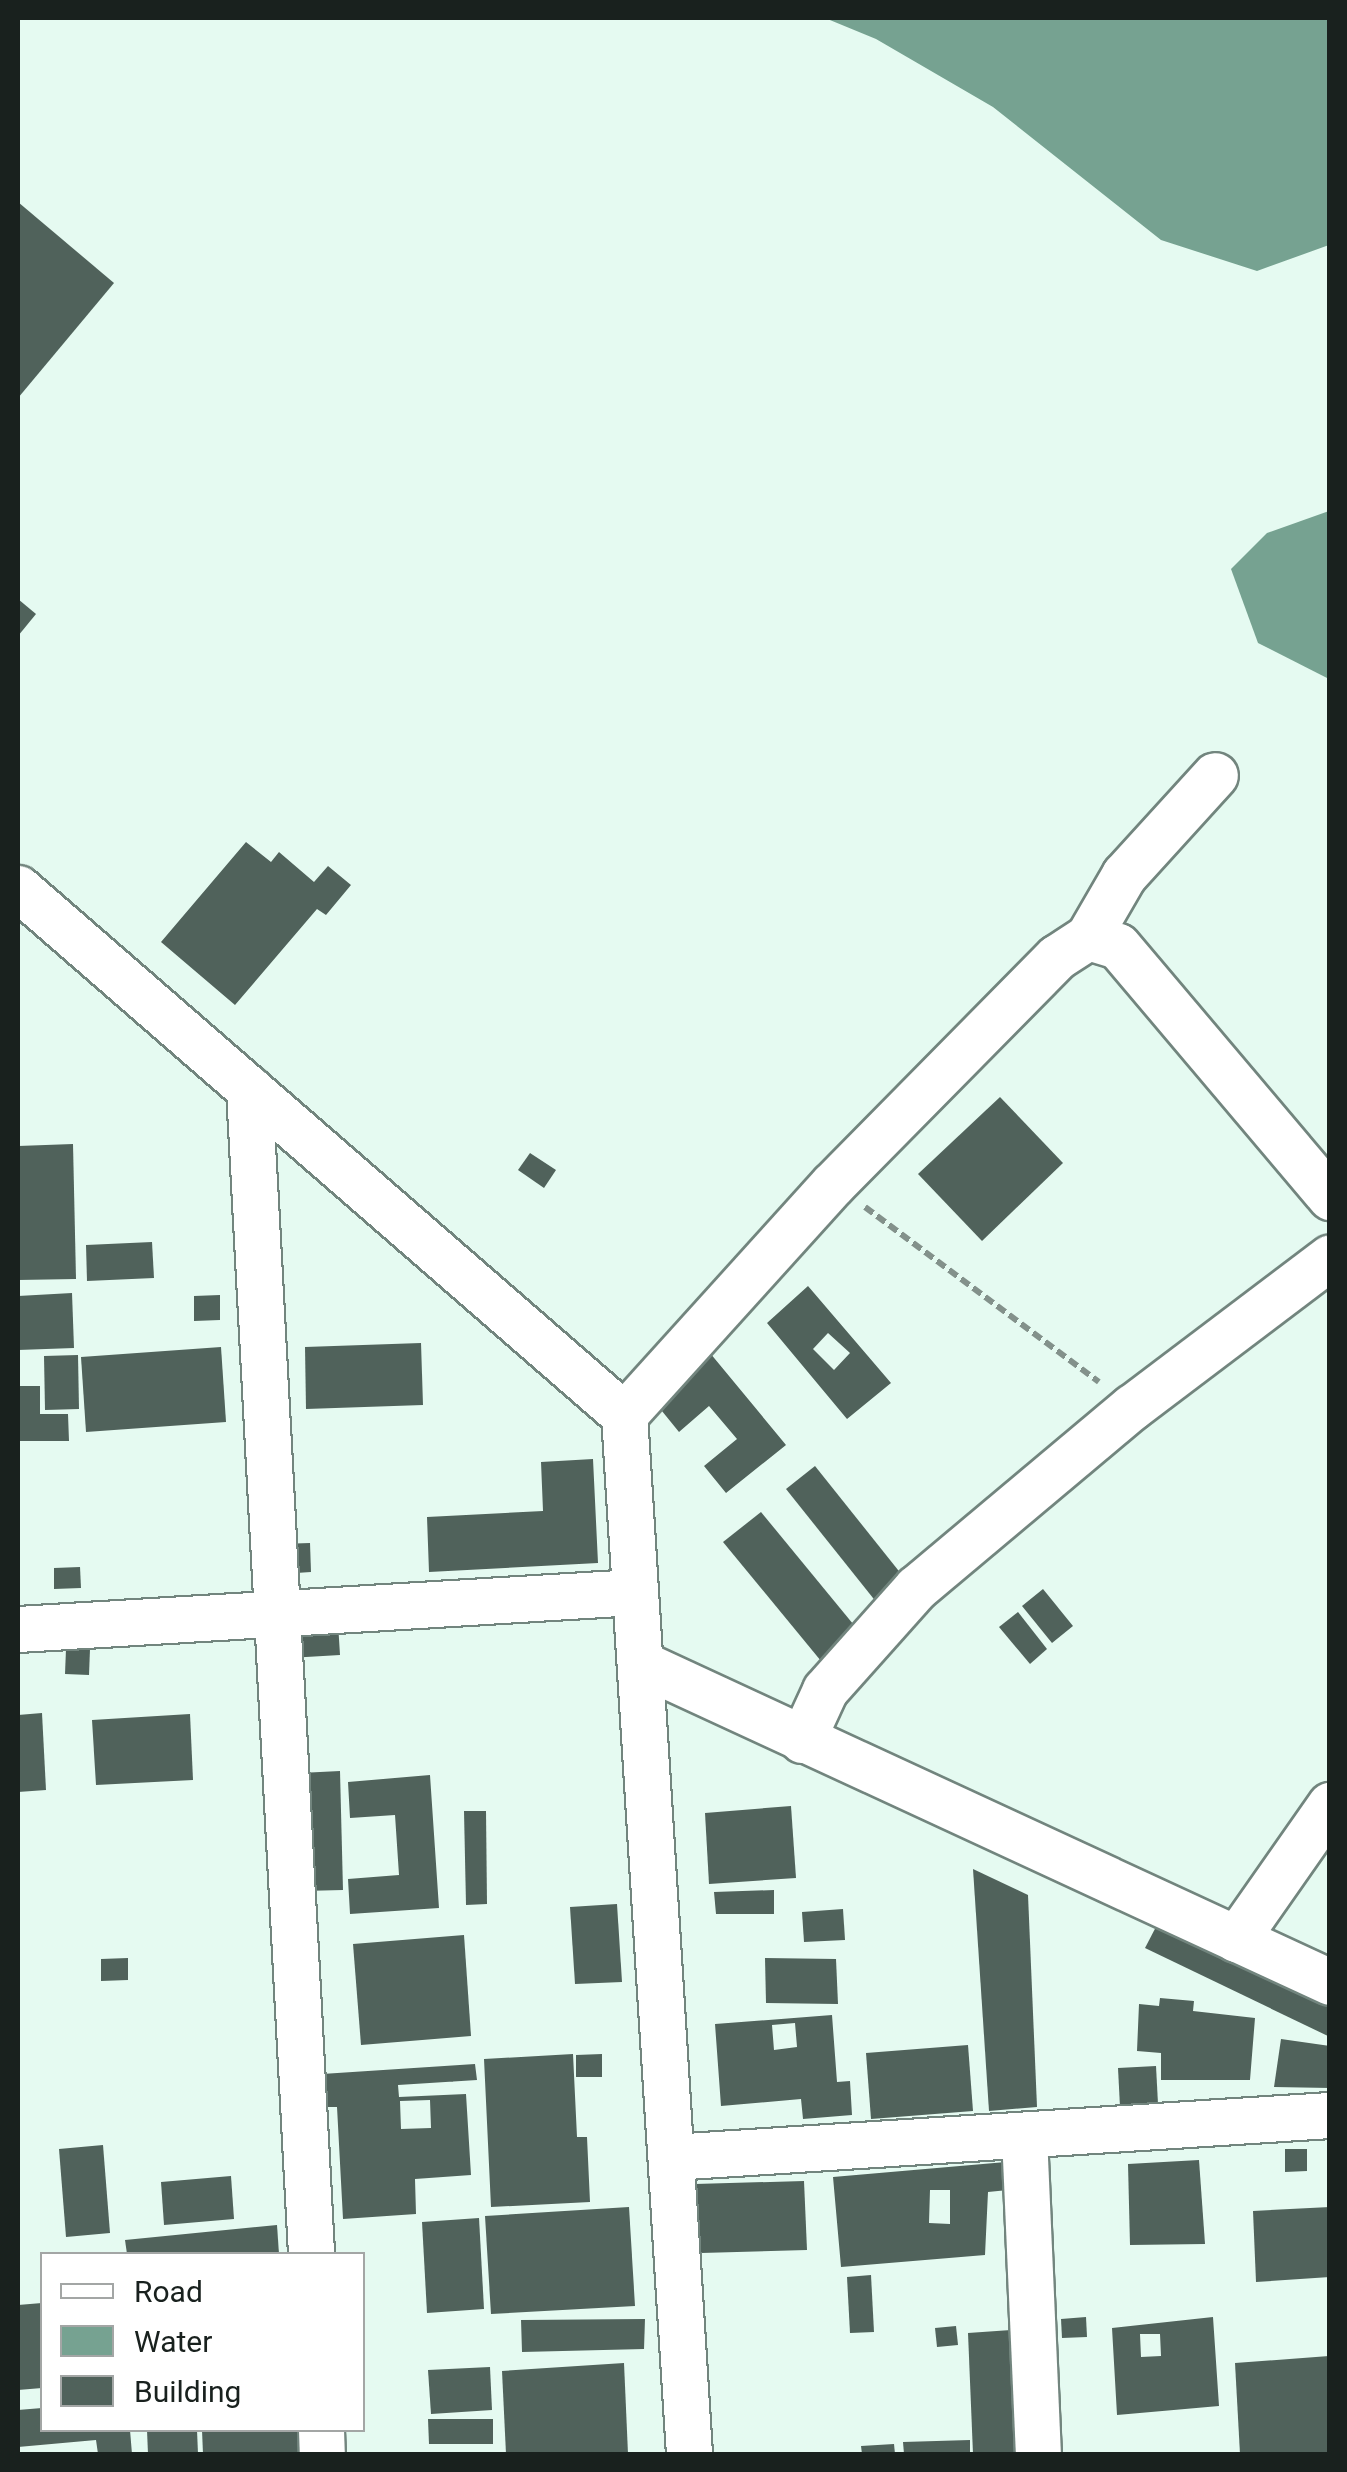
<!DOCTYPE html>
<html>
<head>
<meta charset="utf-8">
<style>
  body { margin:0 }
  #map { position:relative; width:1347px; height:2472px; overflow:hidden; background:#e5faf1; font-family:Roboto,sans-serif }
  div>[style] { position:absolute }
  .water>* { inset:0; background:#76a291 }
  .building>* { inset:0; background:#50625b }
  .path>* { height:6px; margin-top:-3px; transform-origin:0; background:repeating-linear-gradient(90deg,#83918b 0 10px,transparent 0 15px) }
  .roads { filter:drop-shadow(2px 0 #72857e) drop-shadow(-2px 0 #72857e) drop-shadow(0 2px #72857e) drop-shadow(0 -2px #72857e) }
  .minor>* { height:45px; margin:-22.5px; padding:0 22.5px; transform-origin:22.5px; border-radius:22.5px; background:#fff }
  span { translate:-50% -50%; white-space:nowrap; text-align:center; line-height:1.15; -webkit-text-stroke:10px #fff; paint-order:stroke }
  .frame { position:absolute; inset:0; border:20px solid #19211e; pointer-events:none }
  .legend { position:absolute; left:40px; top:2252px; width:325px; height:180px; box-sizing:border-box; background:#fff; border:2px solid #a3a6a5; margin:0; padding:12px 18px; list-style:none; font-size:30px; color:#19211e }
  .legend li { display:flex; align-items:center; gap:20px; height:50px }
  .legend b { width:50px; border:2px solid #a3a6a5 }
</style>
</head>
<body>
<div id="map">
  <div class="water">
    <div style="clip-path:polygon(825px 18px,1329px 18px,1329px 245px,1257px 271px,1161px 240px,993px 107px,876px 39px)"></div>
    <div style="clip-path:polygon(1329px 511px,1330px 511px,1329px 679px,1258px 643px,1231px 569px,1267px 533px)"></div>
  </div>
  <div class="building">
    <div style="clip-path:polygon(18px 202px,114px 283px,18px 398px)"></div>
    <div style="clip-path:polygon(18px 599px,36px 614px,18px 636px)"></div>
    <div style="clip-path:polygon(246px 842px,271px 862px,279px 852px,314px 882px,328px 866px,351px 885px,326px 915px,317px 909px,235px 1005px,161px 942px)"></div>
    <div style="clip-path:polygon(1000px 1097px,1063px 1163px,982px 1241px,918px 1174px)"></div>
    <div style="clip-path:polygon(73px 1144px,76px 1279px,18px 1280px,18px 1146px)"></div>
    <div style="clip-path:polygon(530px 1153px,556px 1170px,544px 1188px,518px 1170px)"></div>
    <div style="clip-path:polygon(152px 1242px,154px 1278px,87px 1281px,86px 1245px)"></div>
    <div style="clip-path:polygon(evenodd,808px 1286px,891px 1383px,847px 1419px,767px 1323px,808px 1286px,828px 1333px,850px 1353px,834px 1370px,813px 1349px,828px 1333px)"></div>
    <div style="clip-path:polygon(72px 1293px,74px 1348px,18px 1350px,18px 1296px)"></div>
    <div style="clip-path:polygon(220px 1295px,220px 1320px,194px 1321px,194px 1296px)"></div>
    <div style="clip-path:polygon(421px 1343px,423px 1405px,306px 1409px,305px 1347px)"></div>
    <div style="clip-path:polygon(221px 1347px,226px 1422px,86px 1432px,81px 1357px)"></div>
    <div style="clip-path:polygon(710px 1353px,786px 1445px,726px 1493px,704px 1466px,737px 1439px,709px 1406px,679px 1432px,653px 1400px)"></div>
    <div style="clip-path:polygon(78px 1355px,79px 1409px,45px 1410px,44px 1356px)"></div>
    <div style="clip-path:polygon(18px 1386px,40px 1386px,40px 1414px,68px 1414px,69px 1441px,18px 1441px)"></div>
    <div style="clip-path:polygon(593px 1459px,598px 1563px,429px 1572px,427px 1517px,543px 1511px,541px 1462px)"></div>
    <div style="clip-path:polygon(815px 1466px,906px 1580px,877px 1603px,786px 1489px)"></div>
    <div style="clip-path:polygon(761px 1512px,858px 1630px,821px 1661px,723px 1542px)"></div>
    <div style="clip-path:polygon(310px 1543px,311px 1572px,281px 1574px,280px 1544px)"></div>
    <div style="clip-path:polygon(80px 1567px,81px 1588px,54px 1589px,54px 1568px)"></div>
    <div style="clip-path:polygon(1043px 1589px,1073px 1626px,1052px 1643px,1022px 1606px)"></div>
    <div style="clip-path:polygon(1018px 1612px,1047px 1649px,1030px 1664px,999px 1627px)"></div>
    <div style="clip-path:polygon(338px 1623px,340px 1655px,289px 1658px,287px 1626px)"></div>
    <div style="clip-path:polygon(66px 1649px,90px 1649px,89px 1675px,65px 1674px)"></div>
    <div style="clip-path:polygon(42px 1713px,46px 1790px,18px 1792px,18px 1715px)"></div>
    <div style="clip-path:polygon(190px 1714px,193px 1780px,96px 1785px,92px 1720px)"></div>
    <div style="clip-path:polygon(340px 1771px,343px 1890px,303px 1891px,300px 1773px)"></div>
    <div style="clip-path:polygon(430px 1775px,439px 1908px,350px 1914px,348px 1879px,399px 1875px,395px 1815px,350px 1818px,348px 1782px)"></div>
    <div style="clip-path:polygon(791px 1806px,796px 1878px,709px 1884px,705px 1813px)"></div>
    <div style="clip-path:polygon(464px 1811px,486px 1811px,487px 1904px,466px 1905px)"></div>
    <div style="clip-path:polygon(973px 1869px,1028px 1895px,1037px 2107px,989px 2111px)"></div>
    <div style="clip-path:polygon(774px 1890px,774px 1914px,716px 1914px,714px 1892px)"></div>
    <div style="clip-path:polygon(617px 1904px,622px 1982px,575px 1984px,570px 1907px)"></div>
    <div style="clip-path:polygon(843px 1909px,845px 1940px,804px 1942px,802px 1912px)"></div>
    <div style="clip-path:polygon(1158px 1923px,1330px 2006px,1330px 2037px,1145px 1948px)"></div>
    <div style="clip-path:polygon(464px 1935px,471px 2036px,361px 2045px,353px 1944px)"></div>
    <div style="clip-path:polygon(128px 1958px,128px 1980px,101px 1981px,101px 1959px)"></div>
    <div style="clip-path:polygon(765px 1958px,836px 1959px,838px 2004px,766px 2003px)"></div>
    <div style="clip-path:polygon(1160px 1998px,1194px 2001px,1193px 2011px,1255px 2018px,1250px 2080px,1161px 2080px,1161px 2053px,1137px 2051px,1139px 2004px,1159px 2006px)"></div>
    <div style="clip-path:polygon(evenodd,832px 2015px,837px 2082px,850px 2081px,852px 2115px,803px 2119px,801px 2099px,721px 2106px,715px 2024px,832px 2015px,795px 2023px,797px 2047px,774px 2050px,772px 2025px,795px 2023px)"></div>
    <div style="clip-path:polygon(1281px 2039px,1330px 2046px,1330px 2088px,1274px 2087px)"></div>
    <div style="clip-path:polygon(968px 2045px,973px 2111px,871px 2119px,866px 2053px)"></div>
    <div style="clip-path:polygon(573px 2054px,577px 2137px,587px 2137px,590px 2202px,491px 2207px,484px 2059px)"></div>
    <div style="clip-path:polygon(602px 2054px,602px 2077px,576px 2077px,576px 2055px)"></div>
    <div style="clip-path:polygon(evenodd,475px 2064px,477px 2080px,398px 2085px,399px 2097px,466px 2094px,471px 2175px,415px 2179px,416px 2214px,343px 2219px,337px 2107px,324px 2107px,322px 2074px,475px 2064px,430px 2100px,431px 2128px,401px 2129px,400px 2101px,430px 2100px)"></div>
    <div style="clip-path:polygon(1156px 2066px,1158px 2104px,1120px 2107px,1118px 2068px)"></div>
    <div style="clip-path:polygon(103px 2145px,110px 2233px,66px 2237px,59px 2149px)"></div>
    <div style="clip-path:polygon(1285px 2149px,1307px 2149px,1307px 2171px,1285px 2172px)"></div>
    <div style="clip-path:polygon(1199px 2160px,1205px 2244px,1130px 2245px,1128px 2164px)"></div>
    <div style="clip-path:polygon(evenodd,1006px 2162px,1008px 2190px,988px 2192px,985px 2255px,841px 2267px,833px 2177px,1006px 2162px,930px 2190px,950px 2190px,950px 2224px,929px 2223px,930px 2190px)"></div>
    <div style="clip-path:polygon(231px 2176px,234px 2219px,164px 2225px,161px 2182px)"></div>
    <div style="clip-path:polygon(804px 2181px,807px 2250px,701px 2253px,695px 2184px)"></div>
    <div style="clip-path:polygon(629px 2207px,635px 2306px,491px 2314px,485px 2216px)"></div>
    <div style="clip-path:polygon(1330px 2207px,1330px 2277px,1256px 2282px,1253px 2211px)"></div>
    <div style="clip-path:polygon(479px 2218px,484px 2309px,427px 2313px,422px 2222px)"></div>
    <div style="clip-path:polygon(277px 2225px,279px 2254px,127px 2254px,125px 2240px)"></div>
    <div style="clip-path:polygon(871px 2275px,874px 2332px,850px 2333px,847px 2277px)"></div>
    <div style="clip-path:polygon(42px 2303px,42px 2388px,18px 2390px,18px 2305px)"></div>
    <div style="clip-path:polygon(1086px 2317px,1087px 2337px,1062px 2338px,1061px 2319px)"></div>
    <div style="clip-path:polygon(evenodd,1213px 2317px,1219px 2406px,1117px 2415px,1112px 2328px,1213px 2317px,1140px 2334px,1160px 2334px,1161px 2356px,1141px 2357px,1140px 2334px)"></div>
    <div style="clip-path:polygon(645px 2319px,644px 2349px,522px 2352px,521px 2320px)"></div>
    <div style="clip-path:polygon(956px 2326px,958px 2345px,937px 2347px,935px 2328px)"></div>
    <div style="clip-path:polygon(1011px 2330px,1016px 2454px,973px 2454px,968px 2333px)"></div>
    <div style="clip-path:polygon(1329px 2356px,1330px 2453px,1240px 2454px,1235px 2363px)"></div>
    <div style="clip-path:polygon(624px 2363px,628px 2454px,506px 2454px,502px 2371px)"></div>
    <div style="clip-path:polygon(490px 2367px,492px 2410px,431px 2414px,428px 2370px)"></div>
    <div style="clip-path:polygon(42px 2408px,42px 2430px,130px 2430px,132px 2454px,98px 2454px,96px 2440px,18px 2447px,18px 2410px)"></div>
    <div style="clip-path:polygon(428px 2419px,493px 2419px,493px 2444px,429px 2444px)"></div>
    <div style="clip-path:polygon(147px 2430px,197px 2430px,198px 2454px,148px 2454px)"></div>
    <div style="clip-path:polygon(202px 2430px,303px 2430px,304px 2454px,203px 2454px)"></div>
    <div style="clip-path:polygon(970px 2440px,970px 2454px,904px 2454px,903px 2442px)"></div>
    <div style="clip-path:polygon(894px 2444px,895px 2454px,862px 2454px,861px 2446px)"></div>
  </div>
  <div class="path">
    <div style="left:865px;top:1207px;width:292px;rotate:36.8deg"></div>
  </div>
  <div class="roads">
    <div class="minor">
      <div style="left:18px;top:888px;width:803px;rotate:41.01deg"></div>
      <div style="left:624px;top:1415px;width:1041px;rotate:86.42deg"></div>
      <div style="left:1088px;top:937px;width:72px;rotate:-59.9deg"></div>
      <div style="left:1124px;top:875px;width:135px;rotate:-47.7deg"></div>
      <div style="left:249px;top:1089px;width:1167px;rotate:86.95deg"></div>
      <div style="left:624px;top:1415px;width:310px;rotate:-47.9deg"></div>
      <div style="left:832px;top:1185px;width:320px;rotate:-45.4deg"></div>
      <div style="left:1057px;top:957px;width:37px;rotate:-33deg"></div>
      <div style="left:1088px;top:937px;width:31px;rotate:17deg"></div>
      <div style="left:1118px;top:946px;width:329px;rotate:49.8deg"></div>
      <div style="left:18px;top:1629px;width:618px;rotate:-3.43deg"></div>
      <div style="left:640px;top:1663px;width:760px;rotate:24.81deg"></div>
      <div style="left:802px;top:1740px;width:55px;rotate:-65.3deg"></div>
      <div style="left:825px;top:1690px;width:137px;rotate:-48.3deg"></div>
      <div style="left:916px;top:1588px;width:282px;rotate:-40deg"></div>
      <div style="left:1132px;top:1407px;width:248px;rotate:-37.1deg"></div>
      <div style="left:1236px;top:1939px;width:164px;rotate:-55deg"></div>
      <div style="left:1024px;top:2135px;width:319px;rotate:87.5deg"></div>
      <div style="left:671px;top:2157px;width:660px;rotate:-3.65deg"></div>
      <div style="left:321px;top:2430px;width:24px;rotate:88deg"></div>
    </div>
  </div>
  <div class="frame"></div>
  <ul class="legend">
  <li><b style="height:12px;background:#fff"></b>Road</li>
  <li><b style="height:28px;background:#76a291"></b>Water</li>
  <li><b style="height:28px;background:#50625b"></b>Building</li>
  </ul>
</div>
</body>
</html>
